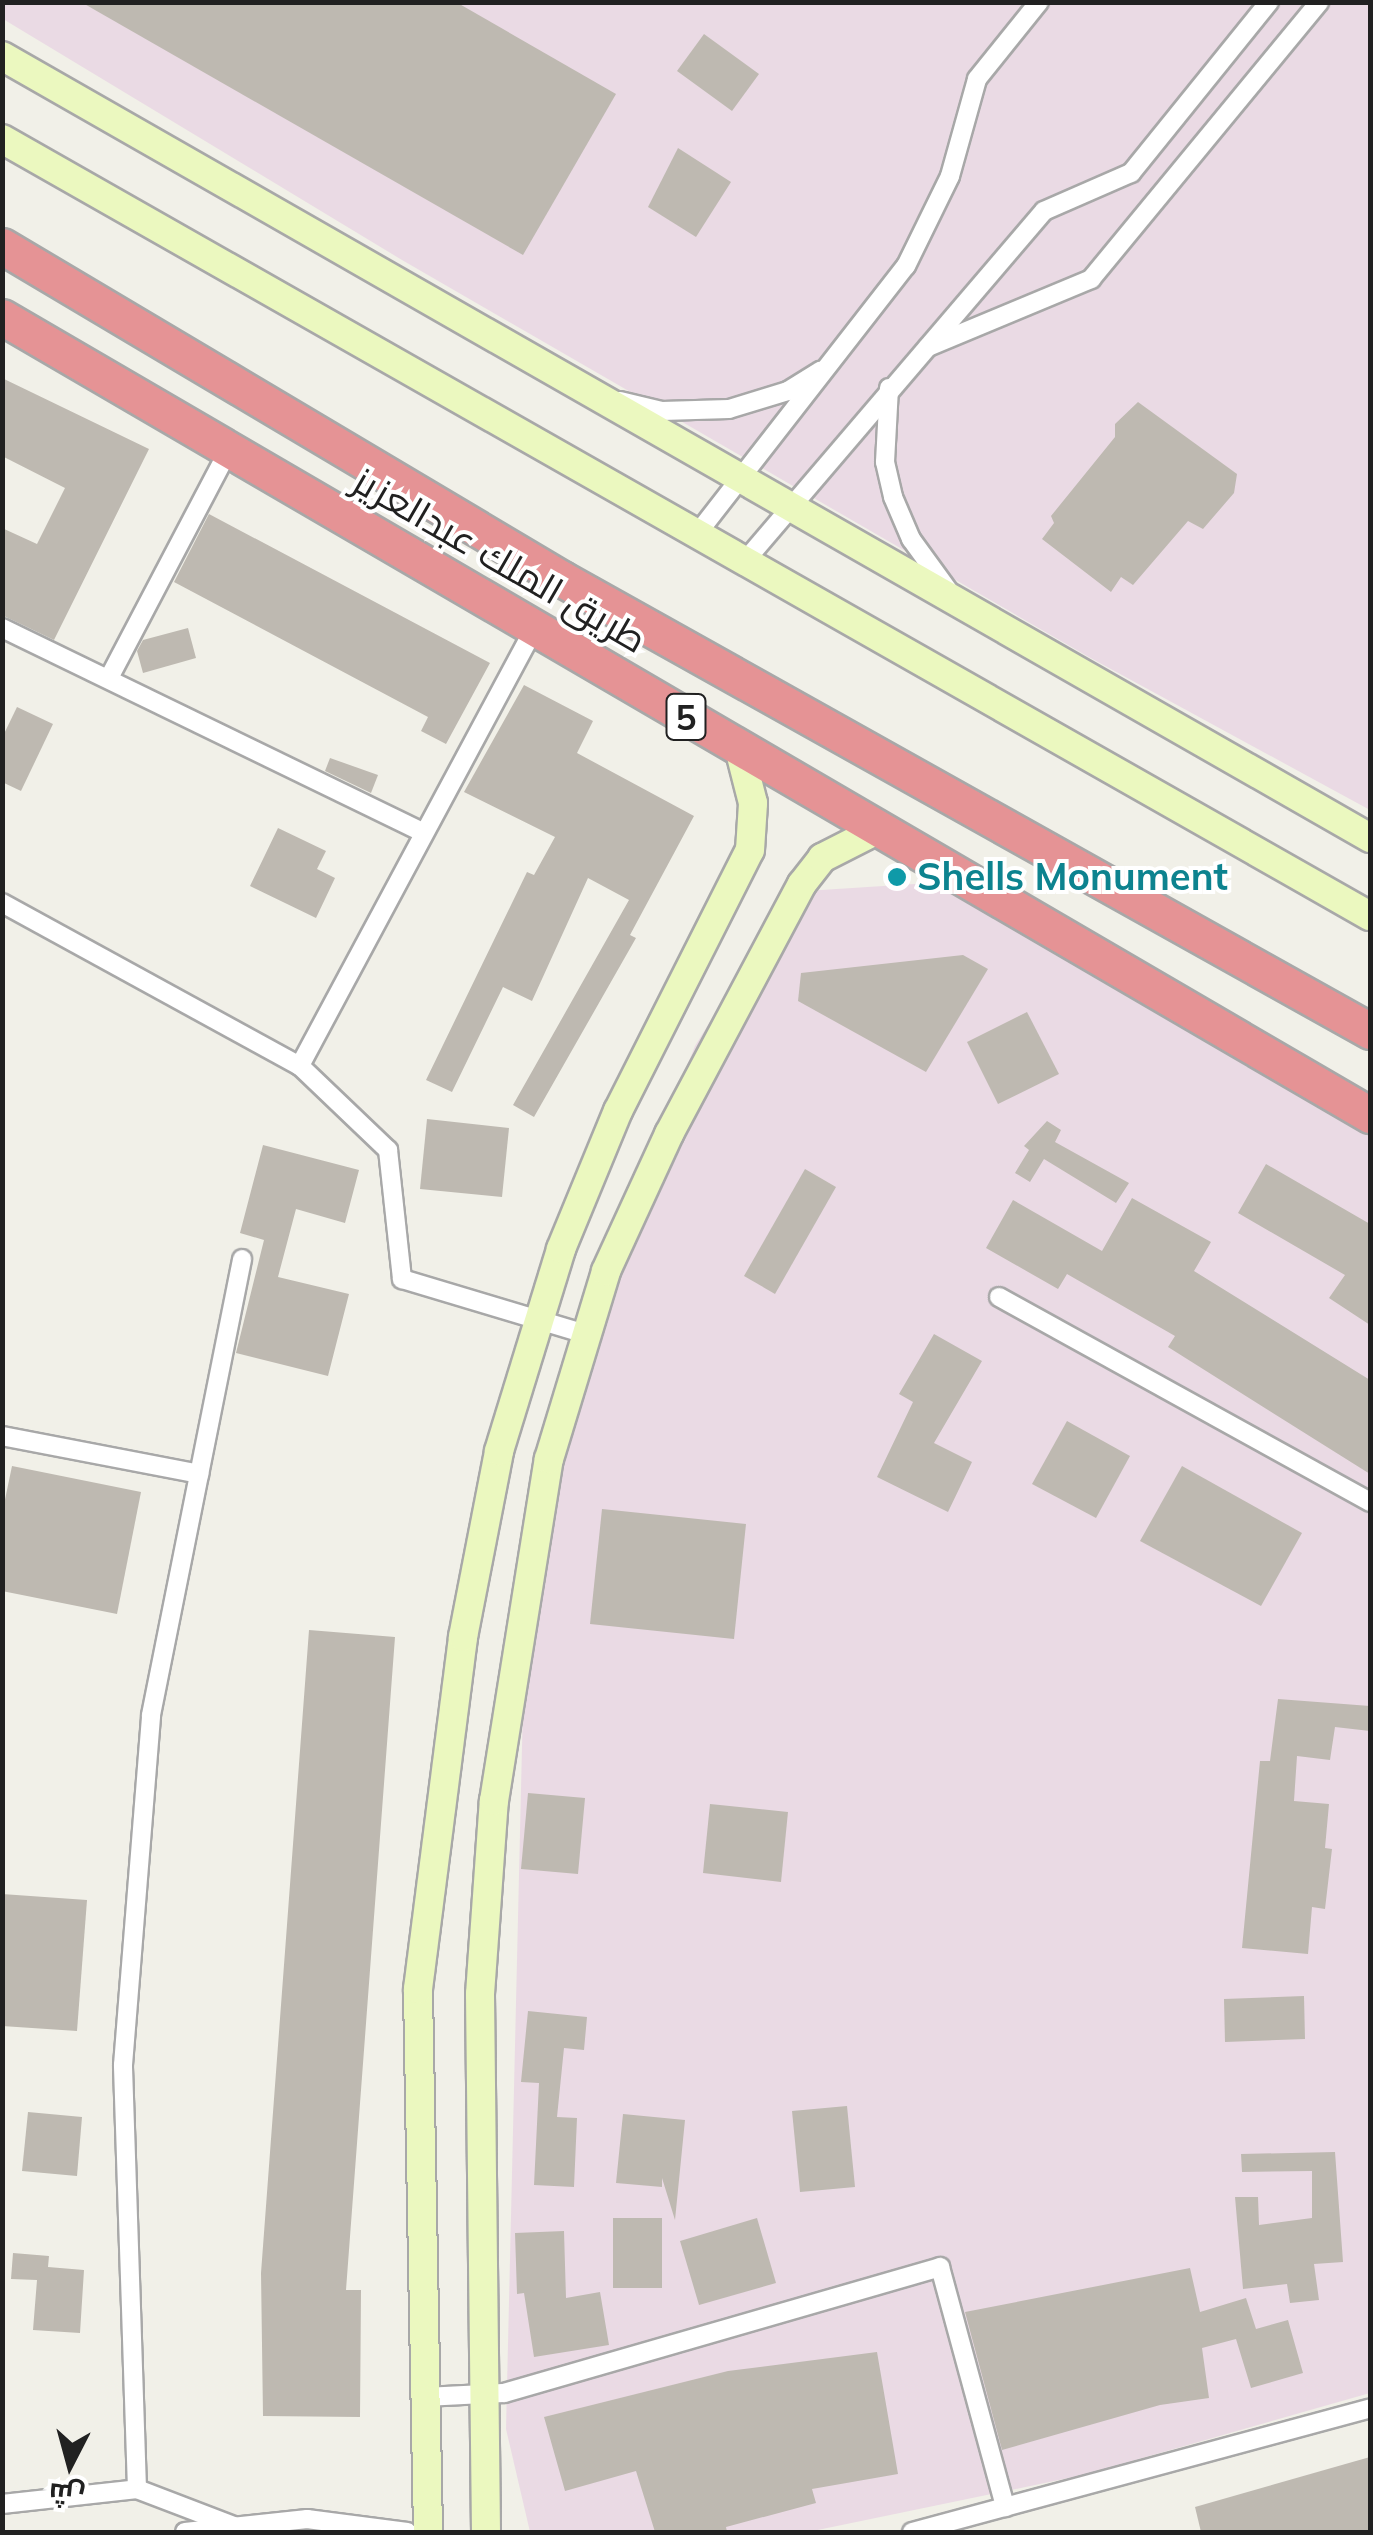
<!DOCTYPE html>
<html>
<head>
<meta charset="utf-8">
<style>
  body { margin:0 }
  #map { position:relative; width:1373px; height:2535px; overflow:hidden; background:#f1f0e8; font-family:Mulish,Cairo,sans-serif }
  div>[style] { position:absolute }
  .industrial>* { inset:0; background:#eadae4 }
  .building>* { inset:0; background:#beb9b1 }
  .roads { filter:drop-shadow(2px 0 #a8a8a8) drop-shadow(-2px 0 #a8a8a8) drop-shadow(0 2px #a8a8a8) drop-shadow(0 -2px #a8a8a8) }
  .street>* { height:18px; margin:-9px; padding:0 9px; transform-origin:9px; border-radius:9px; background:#fff }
  .secondary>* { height:28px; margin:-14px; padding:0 14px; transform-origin:14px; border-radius:14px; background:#ebf8bf }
  .highway>* { height:35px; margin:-17.5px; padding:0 17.5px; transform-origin:17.5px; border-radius:17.5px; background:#e59395 }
  .dots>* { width:28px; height:28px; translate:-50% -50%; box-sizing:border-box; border:5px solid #fff; border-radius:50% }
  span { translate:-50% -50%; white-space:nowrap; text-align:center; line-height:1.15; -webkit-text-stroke:8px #fff; paint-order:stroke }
  .shield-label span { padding:2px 8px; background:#fff; border:2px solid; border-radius:8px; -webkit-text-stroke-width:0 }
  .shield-label { font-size:35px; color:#212121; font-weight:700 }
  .street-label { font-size:38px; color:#212121 }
  .culture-label { font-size:38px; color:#0d838f; font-weight:700 }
  .left { translate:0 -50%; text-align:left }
  .frame { position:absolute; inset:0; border:5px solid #212121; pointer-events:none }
  .north { position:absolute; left:20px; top:2415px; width:100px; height:100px; -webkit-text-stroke:8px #fff; paint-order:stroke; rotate:186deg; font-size:28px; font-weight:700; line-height:40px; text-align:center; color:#212121 }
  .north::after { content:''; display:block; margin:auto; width:35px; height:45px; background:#212121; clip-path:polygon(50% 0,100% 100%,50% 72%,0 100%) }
</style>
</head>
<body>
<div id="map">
  <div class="industrial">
    <div style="clip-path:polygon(2px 3px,1370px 3px,1370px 810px,1087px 656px,402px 260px,3px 19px)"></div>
    <div style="clip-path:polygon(961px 881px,1370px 1106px,1370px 2393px,1083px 2475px,808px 2532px,530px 2532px,506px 2429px,525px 1618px,590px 1305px,695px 1046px,790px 892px)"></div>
  </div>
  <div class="building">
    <div style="clip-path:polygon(81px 2px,456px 2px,616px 94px,523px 255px)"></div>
    <div style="clip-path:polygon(704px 34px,759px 74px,732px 111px,677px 71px)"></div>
    <div style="clip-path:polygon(678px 148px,731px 182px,696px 237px,648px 207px)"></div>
    <div style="clip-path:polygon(2px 378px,149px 449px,54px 640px,2px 615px,2px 528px,37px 544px,65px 488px,2px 456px)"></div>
    <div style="clip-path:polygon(1138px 402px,1237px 474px,1234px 493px,1203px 529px,1188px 521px,1133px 585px,1121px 577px,1111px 592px,1042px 539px,1054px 523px,1051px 516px,1115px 437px,1115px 424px)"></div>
    <div style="clip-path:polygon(209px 514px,490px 663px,446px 744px,421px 731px,428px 717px,174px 582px)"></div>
    <div style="clip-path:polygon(188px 628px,196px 658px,143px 673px,137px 651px,143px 640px)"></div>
    <div style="clip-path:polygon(524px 685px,593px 721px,577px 753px,694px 816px,630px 935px,636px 938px,534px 1117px,513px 1105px,629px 900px,588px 878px,532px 1001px,503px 987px,452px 1092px,426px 1080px,527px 872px,534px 875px,555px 837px,464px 792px)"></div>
    <div style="clip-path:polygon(17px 707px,53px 724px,21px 791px,2px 782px,2px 738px)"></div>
    <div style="clip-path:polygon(330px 758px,378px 775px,371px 793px,325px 771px)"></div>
    <div style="clip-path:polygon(278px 828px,326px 851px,317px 869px,335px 878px,316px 918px,250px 886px)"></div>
    <div style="clip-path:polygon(963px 955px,988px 969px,926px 1072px,798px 1001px,801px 973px)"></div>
    <div style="clip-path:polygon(1027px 1012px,1059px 1074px,998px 1104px,967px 1042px)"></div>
    <div style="clip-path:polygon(427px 1119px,509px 1128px,502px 1197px,420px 1189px)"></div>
    <div style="clip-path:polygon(1047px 1121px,1061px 1130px,1055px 1142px,1129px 1183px,1116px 1203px,1044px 1159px,1030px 1182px,1015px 1173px,1029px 1150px,1024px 1146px)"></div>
    <div style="clip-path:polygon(263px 1145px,359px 1170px,345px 1223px,296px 1209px,278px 1277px,349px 1294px,328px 1376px,236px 1353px,264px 1240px,240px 1233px)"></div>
    <div style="clip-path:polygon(1266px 1164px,1370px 1224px,1370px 1325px,1329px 1298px,1345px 1275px,1238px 1213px)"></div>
    <div style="clip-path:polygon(805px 1169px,836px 1187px,775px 1294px,744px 1276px)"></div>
    <div style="clip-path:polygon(1132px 1198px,1211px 1242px,1194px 1271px,1370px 1380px,1370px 1474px,1168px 1347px,1175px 1336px,1067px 1274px,1058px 1289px,986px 1248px,1013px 1200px,1102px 1251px)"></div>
    <div style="clip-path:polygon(934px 1334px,982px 1361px,934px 1443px,972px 1462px,948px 1512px,877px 1477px,913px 1402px,899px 1394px)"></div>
    <div style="clip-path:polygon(1067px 1421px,1130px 1456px,1096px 1518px,1032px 1484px)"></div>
    <div style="clip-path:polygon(12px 1466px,141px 1492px,117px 1614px,2px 1591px,2px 1514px)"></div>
    <div style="clip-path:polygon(1182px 1466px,1302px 1533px,1261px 1606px,1140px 1541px)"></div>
    <div style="clip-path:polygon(602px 1509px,746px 1524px,734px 1639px,590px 1624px)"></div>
    <div style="clip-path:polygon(309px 1630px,395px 1637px,346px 2290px,361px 2290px,360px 2417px,263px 2416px,261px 2273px)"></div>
    <div style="clip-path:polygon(1278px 1699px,1370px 1706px,1370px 1731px,1335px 1727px,1330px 1760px,1297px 1756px,1294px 1801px,1329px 1804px,1325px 1848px,1332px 1849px,1325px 1909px,1312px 1907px,1308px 1954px,1242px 1948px,1260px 1761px,1270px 1761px)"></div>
    <div style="clip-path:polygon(528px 1793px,585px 1798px,578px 1874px,521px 1869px)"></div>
    <div style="clip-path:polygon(710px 1804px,788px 1812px,781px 1882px,703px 1873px)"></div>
    <div style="clip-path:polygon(2px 1894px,87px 1900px,77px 2031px,2px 2026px)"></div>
    <div style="clip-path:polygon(1304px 1996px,1305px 2039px,1225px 2042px,1224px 1999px)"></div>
    <div style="clip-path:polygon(528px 2011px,587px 2017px,584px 2050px,564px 2048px,557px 2117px,577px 2118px,574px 2187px,534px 2185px,539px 2083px,521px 2082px)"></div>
    <div style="clip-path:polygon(847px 2106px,855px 2187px,800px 2192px,792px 2111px)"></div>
    <div style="clip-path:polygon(28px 2112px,82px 2117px,77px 2176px,22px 2171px)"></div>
    <div style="clip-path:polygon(623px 2114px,685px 2120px,675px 2220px,662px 2178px,662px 2187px,616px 2183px)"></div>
    <div style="clip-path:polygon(1335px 2152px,1343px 2262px,1314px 2264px,1319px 2300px,1290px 2303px,1287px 2284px,1243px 2289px,1235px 2197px,1258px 2197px,1259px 2225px,1312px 2218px,1312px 2171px,1242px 2172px,1241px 2154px)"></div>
    <div style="clip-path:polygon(613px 2218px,662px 2218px,662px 2288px,613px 2288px)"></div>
    <div style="clip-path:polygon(757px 2218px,776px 2283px,699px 2305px,680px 2241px)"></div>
    <div style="clip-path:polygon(564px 2231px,566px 2298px,600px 2292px,609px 2345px,534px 2357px,524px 2293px,517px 2294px,515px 2233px)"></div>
    <div style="clip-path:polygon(13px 2253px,49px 2256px,48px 2267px,84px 2270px,80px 2333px,33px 2330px,37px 2280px,11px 2279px)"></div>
    <div style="clip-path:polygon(1190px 2268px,1200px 2312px,1246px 2298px,1256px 2329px,1288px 2320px,1303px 2373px,1251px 2388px,1236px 2339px,1202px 2348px,1209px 2398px,1160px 2405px,1002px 2450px,965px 2312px)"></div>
    <div style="clip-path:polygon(877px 2352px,898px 2474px,812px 2489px,816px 2503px,726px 2527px,727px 2532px,655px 2532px,636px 2471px,565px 2491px,544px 2417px,728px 2371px)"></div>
    <div style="clip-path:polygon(1370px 2457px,1370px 2532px,1201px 2532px,1195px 2507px)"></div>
  </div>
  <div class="roads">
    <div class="street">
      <div style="left:928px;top:347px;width:177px;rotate:-22.6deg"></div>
      <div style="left:1091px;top:279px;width:359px;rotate:-50.5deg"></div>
      <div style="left:889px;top:388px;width:74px;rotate:93.1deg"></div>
      <div style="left:885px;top:462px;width:36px;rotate:77deg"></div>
      <div style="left:893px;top:497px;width:46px;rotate:66.8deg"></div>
      <div style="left:911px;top:539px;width:63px;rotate:54deg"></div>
      <div style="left:620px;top:401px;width:43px;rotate:13.4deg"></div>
      <div style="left:662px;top:411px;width:67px;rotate:-1.7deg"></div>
      <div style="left:729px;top:409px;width:62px;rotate:-17deg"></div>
      <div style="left:788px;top:391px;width:38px;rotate:-32deg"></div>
      <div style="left:697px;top:534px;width:340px;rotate:-52.1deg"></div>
      <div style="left:906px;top:266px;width:100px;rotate:-63.9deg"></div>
      <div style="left:950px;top:176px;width:101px;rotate:-74.4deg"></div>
      <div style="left:977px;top:79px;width:99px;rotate:-51.2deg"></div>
      <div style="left:745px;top:561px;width:460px;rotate:-49.5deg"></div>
      <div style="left:1044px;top:211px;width:95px;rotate:-23.6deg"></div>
      <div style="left:1131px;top:173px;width:220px;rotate:-51.1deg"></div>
      <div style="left:2px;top:628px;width:467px;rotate:25.9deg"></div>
      <div style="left:534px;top:629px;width:496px;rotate:118.2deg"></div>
      <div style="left:300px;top:1066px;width:122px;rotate:43.7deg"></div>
      <div style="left:388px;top:1150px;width:130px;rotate:83.8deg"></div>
      <div style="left:402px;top:1279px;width:191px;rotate:16.7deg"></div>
      <div style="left:110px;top:676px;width:254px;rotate:-62.3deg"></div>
      <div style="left:2px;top:903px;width:340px;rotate:28.7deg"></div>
      <div style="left:999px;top:1297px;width:424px;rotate:28.9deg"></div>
      <div style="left:2px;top:1436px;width:201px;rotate:10.9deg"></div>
      <div style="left:424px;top:2397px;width:80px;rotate:-2.9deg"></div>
      <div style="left:504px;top:2393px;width:454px;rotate:-16.1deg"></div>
      <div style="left:940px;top:2267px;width:249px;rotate:74.8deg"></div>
      <div style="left:137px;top:2489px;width:424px;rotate:-91.9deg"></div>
      <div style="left:123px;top:2065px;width:351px;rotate:-85.4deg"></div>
      <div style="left:151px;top:1715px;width:465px;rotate:-78.7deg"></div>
      <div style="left:2px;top:2504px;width:136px;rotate:-6.3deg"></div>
      <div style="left:137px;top:2489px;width:104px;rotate:20.9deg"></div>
      <div style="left:185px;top:2532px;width:123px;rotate:-6.1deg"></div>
      <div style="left:307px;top:2519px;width:101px;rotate:7.4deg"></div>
      <div style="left:912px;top:2532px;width:474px;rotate:-15.1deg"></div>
    </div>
    <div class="secondary">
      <div style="left:2px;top:56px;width:1576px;rotate:29.75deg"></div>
      <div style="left:2px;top:139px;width:1573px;rotate:29.6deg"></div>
      <div style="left:428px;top:2532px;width:543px;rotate:-91.06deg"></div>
      <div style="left:418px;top:1989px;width:355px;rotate:-82.7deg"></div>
      <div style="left:463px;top:1637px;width:189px;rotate:-79deg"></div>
      <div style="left:499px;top:1451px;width:211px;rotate:-72.9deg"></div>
      <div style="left:561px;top:1249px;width:149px;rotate:-67.6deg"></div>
      <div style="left:618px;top:1111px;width:292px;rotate:-63.2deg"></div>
      <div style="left:750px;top:850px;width:47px;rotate:-86.3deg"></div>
      <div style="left:753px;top:803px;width:57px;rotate:-104.3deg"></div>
      <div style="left:486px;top:2532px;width:538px;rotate:-90.64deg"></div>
      <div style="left:480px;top:1994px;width:194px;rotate:-85.9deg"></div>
      <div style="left:494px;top:1801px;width:346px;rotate:-80.9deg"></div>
      <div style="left:549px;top:1459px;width:196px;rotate:-73.1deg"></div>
      <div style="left:606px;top:1271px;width:151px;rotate:-65.3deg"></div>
      <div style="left:669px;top:1134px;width:283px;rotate:-62deg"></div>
      <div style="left:802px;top:884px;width:33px;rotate:-52deg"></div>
      <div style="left:822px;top:858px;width:64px;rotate:-27deg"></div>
    </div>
    <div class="highway">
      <div style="left:2px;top:246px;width:652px;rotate:30.74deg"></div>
      <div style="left:562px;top:579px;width:926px;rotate:29.22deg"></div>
      <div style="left:2px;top:317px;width:1584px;rotate:30.26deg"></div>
    </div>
  </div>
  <div class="dots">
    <div style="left:897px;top:877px;background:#0f9aa8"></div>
  </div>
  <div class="shield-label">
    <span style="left:686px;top:717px">5</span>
  </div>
  <div class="street-label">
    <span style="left:500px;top:560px;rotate:30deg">طريق الملك عبدالعزيز</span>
  </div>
  <div class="culture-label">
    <span class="left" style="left:917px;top:877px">Shells Monument</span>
  </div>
  <div class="frame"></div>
  <div class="north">ش</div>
</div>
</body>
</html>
